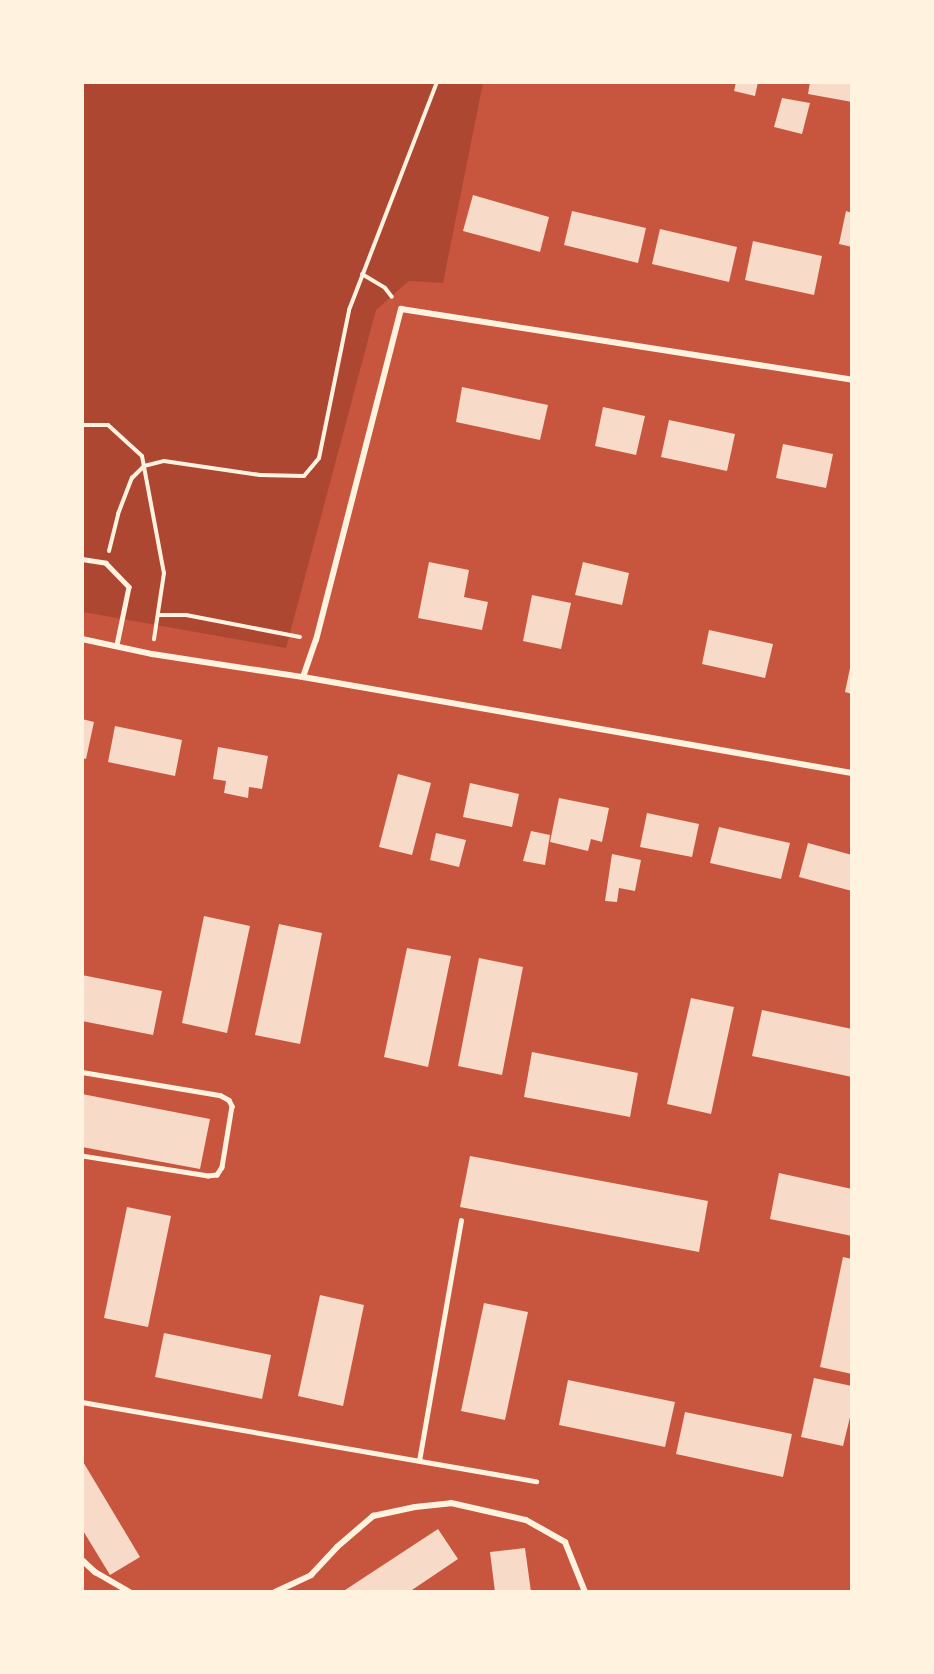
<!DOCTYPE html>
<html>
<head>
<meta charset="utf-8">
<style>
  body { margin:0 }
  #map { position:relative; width:934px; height:1674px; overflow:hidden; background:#c8553d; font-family:"Open Sans",sans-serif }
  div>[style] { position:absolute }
  .green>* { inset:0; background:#ae4732 }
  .building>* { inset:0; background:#f7dbc8 }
  .path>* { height:4px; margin:-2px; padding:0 2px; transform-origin:2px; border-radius:2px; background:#fff3e0 }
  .service>* { height:4.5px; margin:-2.25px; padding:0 2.25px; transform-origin:2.25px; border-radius:2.25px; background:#fff3e0 }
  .minor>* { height:6px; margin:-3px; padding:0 3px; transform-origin:3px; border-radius:3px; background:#fff3e0 }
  span { translate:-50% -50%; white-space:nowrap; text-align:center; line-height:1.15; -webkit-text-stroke:6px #fff3e0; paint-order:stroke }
  .frame { position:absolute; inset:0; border:84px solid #fff3e0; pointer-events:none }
</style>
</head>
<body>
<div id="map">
  <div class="green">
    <div style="clip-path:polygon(82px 83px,483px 83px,443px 283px,409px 281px,376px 310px,286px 648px,83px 612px)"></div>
  </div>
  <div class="building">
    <div style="clip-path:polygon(736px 82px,758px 82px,755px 96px,734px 91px)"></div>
    <div style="clip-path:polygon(810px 82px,852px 82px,852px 102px,808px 94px)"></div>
    <div style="clip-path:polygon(782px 98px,810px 103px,802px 134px,774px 127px)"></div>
    <div style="clip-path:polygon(473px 195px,549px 217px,540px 252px,463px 231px)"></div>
    <div style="clip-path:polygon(572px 211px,646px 228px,638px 263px,564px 245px)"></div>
    <div style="clip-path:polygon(846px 211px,852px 213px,852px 247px,839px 244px)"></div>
    <div style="clip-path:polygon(660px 229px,737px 247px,729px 282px,652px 264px)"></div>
    <div style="clip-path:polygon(753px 241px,822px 256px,814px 295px,745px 280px)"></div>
    <div style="clip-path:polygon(462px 387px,548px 405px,540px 440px,456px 422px)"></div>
    <div style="clip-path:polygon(603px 407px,645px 416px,636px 455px,595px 446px)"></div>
    <div style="clip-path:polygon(669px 420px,735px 434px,727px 471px,661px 457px)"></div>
    <div style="clip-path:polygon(783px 444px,833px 454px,826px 488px,776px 478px)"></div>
    <div style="clip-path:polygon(429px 562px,469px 570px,464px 597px,488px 602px,482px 630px,418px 618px)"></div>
    <div style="clip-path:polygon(583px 562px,629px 573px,622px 605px,575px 595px)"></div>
    <div style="clip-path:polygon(532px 595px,571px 603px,561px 649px,523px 641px)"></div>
    <div style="clip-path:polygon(709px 630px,773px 644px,765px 678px,702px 664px)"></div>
    <div style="clip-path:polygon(850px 668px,852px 668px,852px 694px,845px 692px)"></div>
    <div style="clip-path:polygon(82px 719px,94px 722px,86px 759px,82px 758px)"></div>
    <div style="clip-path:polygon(115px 726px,182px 740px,175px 776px,108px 762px)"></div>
    <div style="clip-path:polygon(218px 747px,268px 756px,262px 789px,249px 787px,248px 798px,224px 793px,226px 781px,213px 779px)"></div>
    <div style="clip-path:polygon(398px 774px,431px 783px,412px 855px,379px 847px)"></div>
    <div style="clip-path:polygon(470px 783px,519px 794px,512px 827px,463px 817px)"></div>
    <div style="clip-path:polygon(559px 798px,609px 808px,602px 842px,591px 839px,588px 851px,550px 842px)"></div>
    <div style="clip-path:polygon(647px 813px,699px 824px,692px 857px,640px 847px)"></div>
    <div style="clip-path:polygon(719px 827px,790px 843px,781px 879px,710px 863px)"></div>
    <div style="clip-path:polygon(531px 831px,550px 835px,545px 865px,523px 861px)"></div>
    <div style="clip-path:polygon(436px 833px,466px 840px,459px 867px,430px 860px)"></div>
    <div style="clip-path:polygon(808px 843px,852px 855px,852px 891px,799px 877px)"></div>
    <div style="clip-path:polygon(612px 854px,641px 860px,635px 891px,619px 888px,617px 902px,605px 901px)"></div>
    <div style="clip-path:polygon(204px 916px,250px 926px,227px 1033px,182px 1023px)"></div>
    <div style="clip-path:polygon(279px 924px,322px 933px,300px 1044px,255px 1035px)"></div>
    <div style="clip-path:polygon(407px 948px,451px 956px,428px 1067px,384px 1057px)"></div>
    <div style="clip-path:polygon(479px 958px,523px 967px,502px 1075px,458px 1066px)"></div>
    <div style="clip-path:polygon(82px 975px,162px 991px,153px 1035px,82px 1021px)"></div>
    <div style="clip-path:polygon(691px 998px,734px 1007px,711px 1114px,667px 1104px)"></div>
    <div style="clip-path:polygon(762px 1010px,852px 1029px,852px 1077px,752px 1056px)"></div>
    <div style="clip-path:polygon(532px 1052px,638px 1073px,630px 1117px,524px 1097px)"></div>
    <div style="clip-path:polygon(82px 1094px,210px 1119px,200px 1169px,82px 1147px)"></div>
    <div style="clip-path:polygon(470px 1156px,708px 1201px,699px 1252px,460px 1207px)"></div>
    <div style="clip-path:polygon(779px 1173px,852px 1189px,852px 1236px,770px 1219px)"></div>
    <div style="clip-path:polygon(127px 1207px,171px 1216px,148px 1327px,104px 1318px)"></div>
    <div style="clip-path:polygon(843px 1257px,852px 1259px,852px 1374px,820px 1367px)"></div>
    <div style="clip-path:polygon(320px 1295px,364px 1305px,343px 1406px,298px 1396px)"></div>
    <div style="clip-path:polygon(484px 1303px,528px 1312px,505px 1420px,461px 1411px)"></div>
    <div style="clip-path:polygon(164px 1333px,271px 1355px,262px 1399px,155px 1377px)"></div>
    <div style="clip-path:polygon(814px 1378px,852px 1386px,852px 1409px,843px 1446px,801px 1437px)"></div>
    <div style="clip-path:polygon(568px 1380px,675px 1402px,665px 1447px,559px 1425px)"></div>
    <div style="clip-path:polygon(685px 1412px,792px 1434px,783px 1477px,676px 1454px)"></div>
    <div style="clip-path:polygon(82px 1460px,140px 1557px,110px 1575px,82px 1529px)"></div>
    <div style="clip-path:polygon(438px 1529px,458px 1559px,409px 1592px,342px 1592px)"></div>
    <div style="clip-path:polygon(525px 1548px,531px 1592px,495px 1592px,490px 1552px)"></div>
  </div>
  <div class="path">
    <div style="left:362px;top:274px;width:27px;rotate:31deg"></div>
    <div style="left:385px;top:288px;width:11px;rotate:52deg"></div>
    <div style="left:82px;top:425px;width:26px"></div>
    <div style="left:108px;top:425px;width:46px;rotate:42.4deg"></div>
    <div style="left:142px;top:456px;width:119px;rotate:79.4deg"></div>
    <div style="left:164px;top:573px;width:67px;rotate:98.6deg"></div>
    <div style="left:109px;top:551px;width:38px;rotate:-76deg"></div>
    <div style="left:118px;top:514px;width:39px;rotate:-69deg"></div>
    <div style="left:132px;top:478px;width:17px;rotate:-45deg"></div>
    <div style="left:144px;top:466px;width:21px;rotate:-14deg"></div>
    <div style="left:164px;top:461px;width:97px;rotate:8.3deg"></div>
    <div style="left:260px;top:475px;width:44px;rotate:1.3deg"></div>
    <div style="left:304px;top:476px;width:23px;rotate:-50deg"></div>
    <div style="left:319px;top:458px;width:151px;rotate:-78.5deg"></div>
    <div style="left:349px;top:310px;width:244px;rotate:-68.9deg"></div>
    <div style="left:158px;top:615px;width:28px"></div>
    <div style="left:186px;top:615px;width:116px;rotate:10.9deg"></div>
  </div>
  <div class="service">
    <div style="left:82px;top:559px;width:24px;rotate:9deg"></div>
    <div style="left:106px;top:563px;width:33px;rotate:46deg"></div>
    <div style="left:129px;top:587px;width:59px;rotate:101.7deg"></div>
    <div style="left:82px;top:1072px;width:140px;rotate:9.5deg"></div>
    <div style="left:220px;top:1095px;width:10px;rotate:29deg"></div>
    <div style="left:229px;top:1100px;width:7px;rotate:63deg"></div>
    <div style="left:232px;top:1106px;width:62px;rotate:99.3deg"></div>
    <div style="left:222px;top:1167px;width:9px;rotate:122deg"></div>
    <div style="left:217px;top:1175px;width:9px;rotate:174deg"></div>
    <div style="left:208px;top:1176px;width:128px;rotate:-171deg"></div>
    <div style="left:82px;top:1402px;width:461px;rotate:9.9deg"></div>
    <div style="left:419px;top:1461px;width:244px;rotate:-80.1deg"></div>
  </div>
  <div class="minor">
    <div style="left:82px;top:639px;width:72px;rotate:12.1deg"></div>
    <div style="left:152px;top:654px;width:153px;rotate:8.7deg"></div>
    <div style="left:303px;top:677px;width:557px;rotate:9.92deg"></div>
    <div style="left:303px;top:677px;width:39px;rotate:-71deg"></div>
    <div style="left:316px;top:640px;width:342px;rotate:-75.6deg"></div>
    <div style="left:401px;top:309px;width:457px;rotate:8.9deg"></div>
    <div style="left:82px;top:1560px;width:18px;rotate:43deg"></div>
    <div style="left:95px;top:1572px;width:39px;rotate:30deg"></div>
    <div style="left:275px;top:1592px;width:40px;rotate:-25deg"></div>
    <div style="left:311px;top:1575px;width:38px;rotate:-47deg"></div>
    <div style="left:337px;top:1547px;width:48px;rotate:-40.7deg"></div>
    <div style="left:373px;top:1516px;width:43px;rotate:-12.1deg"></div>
    <div style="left:415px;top:1507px;width:36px;rotate:-6deg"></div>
    <div style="left:451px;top:1503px;width:77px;rotate:12.8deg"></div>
    <div style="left:526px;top:1520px;width:45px;rotate:29.4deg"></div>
    <div style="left:565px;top:1542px;width:54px;rotate:68.2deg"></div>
  </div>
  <div class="frame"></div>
</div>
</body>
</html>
